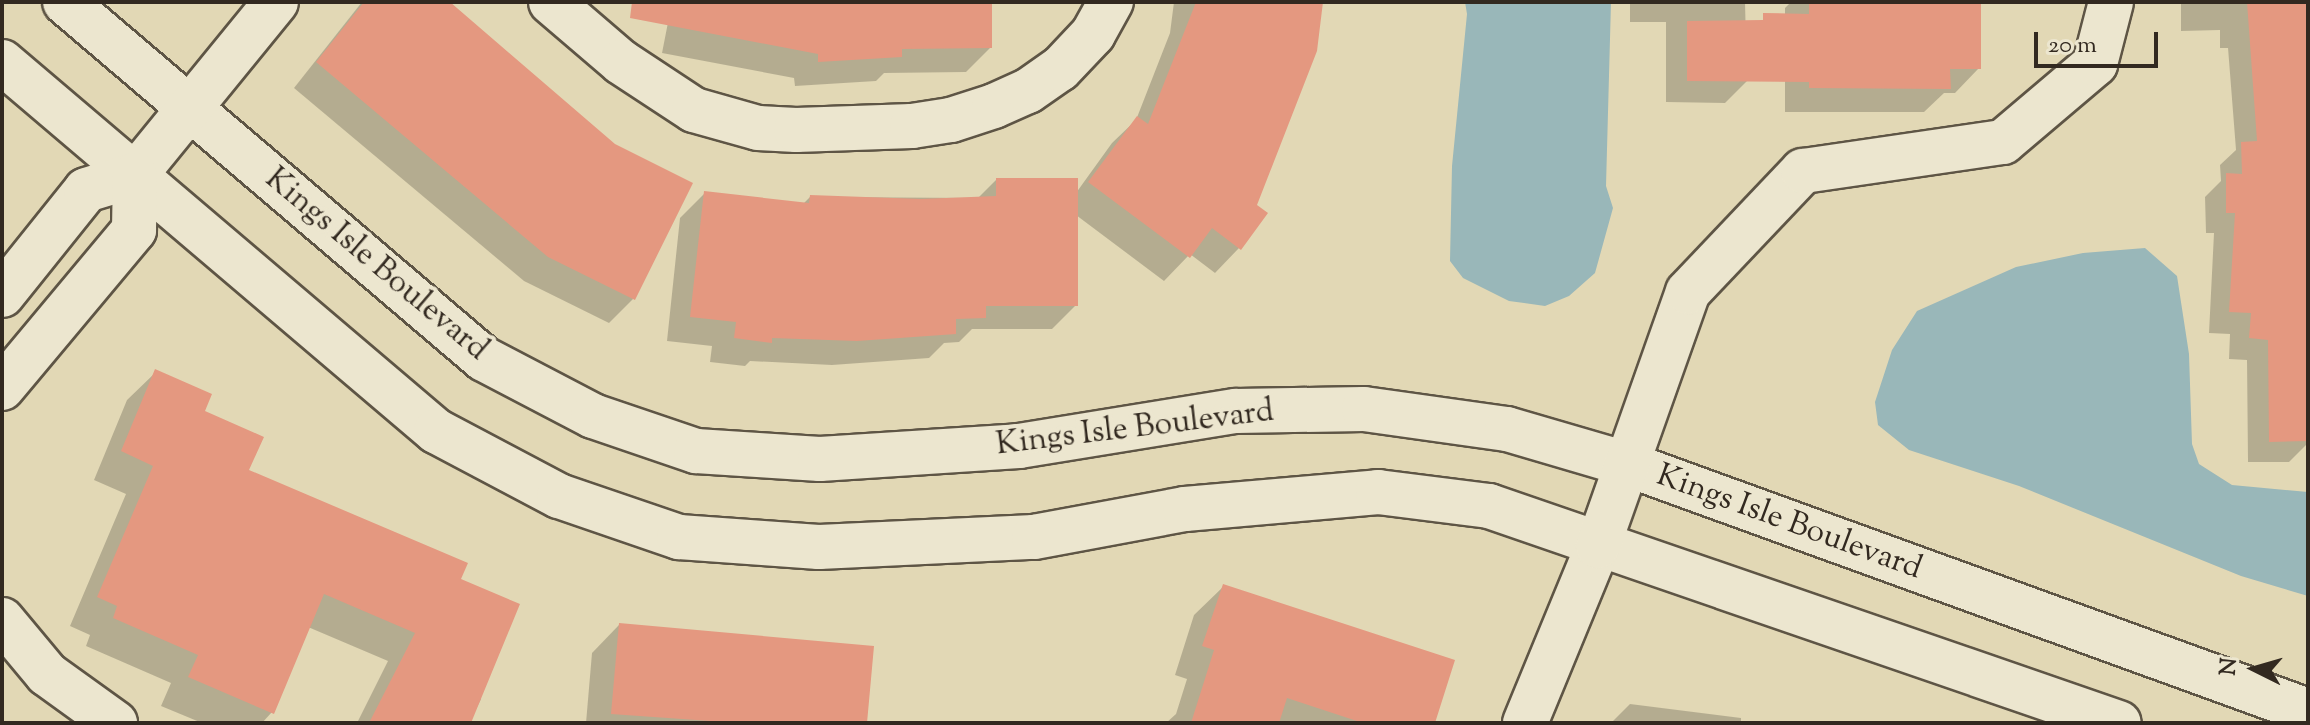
<!DOCTYPE html>
<html>
<head>
<meta charset="utf-8">
<style>
  body { margin:0 }
  #map { position:relative; width:2310px; height:725px; overflow:hidden; background:#e2d8b5; font-family:"Sorts Mill Goudy",serif }
  div>[style] { position:absolute }
  .water>* { inset:0; background:#99b7b9 }
  .shadow>* { inset:0; background:#0003 }
  .building>* { inset:0; background:#e49880 }
  .roads { filter:drop-shadow(2px 0 #5e5545) drop-shadow(-2px 0 #5e5545) drop-shadow(0 2px #5e5545) drop-shadow(0 -2px #5e5545) }
  .minor>* { height:44px; margin:-22px; padding:0 22px; transform-origin:22px; border-radius:22px; background:#ece6cf }
  span { translate:-50% -50%; white-space:nowrap; text-align:center; line-height:1.15; -webkit-text-stroke:8px #ece6cf; paint-order:stroke }
  .street-label { font-size:32px; color:#322920 }
  .frame { position:absolute; inset:0; border:4px solid #322920; pointer-events:none }
  .north { position:absolute; left:2214px; top:629px; width:80px; height:80px; -webkit-text-stroke:6px #ece6cf; paint-order:stroke; rotate:275deg; font-size:22px; font-weight:700; line-height:32px; text-align:center; color:#322920 }
  .north::after { content:''; display:block; margin:auto; width:28px; height:36px; background:#322920; clip-path:polygon(50% 0,100% 100%,50% 72%,0 100%) }
  .scale { position:absolute; left:2034px; top:32px; width:124px; height:36px; box-sizing:border-box; border:4px solid #322920; border-top:0; padding-left:10px; font-size:24px; line-height:28px; white-space:nowrap; color:#322920; -webkit-text-stroke:6px #ece6cf; paint-order:stroke }
</style>
</head>
<body>
<div id="map">
  <div class="water">
    <div style="clip-path:polygon(1465px 2px,1611px 2px,1606px 186px,1613px 208px,1595px 273px,1569px 296px,1545px 306px,1509px 301px,1463px 278px,1450px 261px,1452px 166px,1467px 14px)"></div>
    <div style="clip-path:polygon(2145px 248px,2177px 276px,2189px 354px,2192px 444px,2199px 464px,2232px 485px,2308px 492px,2308px 596px,2241px 576px,2019px 486px,1909px 450px,1878px 425px,1875px 402px,1892px 350px,1917px 311px,2016px 267px,2083px 253px)"></div>
  </div>
  <div class="shadow">
    <div style="clip-path:polygon(362px 2px,449px 2px,614px 146px,633px 299px,609px 323px,524px 281px,294px 88px)"></div>
    <div style="clip-path:polygon(672px 2px,990px 2px,990px 48px,966px 72px,884px 73px,876px 81px,795px 86px,794px 78px,662px 53px)"></div>
    <div style="clip-path:polygon(1174px 2px,1321px 2px,1239px 248px,1215px 273px,1190px 254px,1164px 281px,1076px 215px,1076px 305px,1052px 329px,972px 329px,959px 342px,944px 343px,929px 358px,832px 365px,750px 361px,745px 366px,710px 362px,712px 346px,667px 341px,680px 218px,705px 193px,803px 204px,810px 197px,978px 198px,996px 180px,1076px 193px,1112px 143px,1136px 120px,1170px 33px)"></div>
    <div style="clip-path:polygon(1630px 2px,1745px 2px,1747px 81px,1725px 103px,1666px 102px,1666px 22px,1630px 22px)"></div>
    <div style="clip-path:polygon(1791px 2px,1979px 2px,1979px 68px,1955px 93px,1944px 93px,1924px 112px,1785px 112px,1785px 8px)"></div>
    <div style="clip-path:polygon(2181px 2px,2308px 2px,2308px 443px,2289px 462px,2248px 462px,2247px 360px,2229px 359px,2230px 334px,2209px 333px,2214px 233px,2206px 233px,2205px 197px,2221px 181px,2220px 165px,2236px 150px,2228px 48px,2220px 48px,2220px 30px,2181px 31px)"></div>
    <div style="clip-path:polygon(156px 372px,202px 412px,247px 471px,458px 580px,481px 699px,469px 723px,357px 723px,388px 661px,308px 627px,272px 712px,262px 723px,202px 723px,161px 706px,171px 683px,86px 646px,90px 635px,70px 626px,126px 494px,94px 480px,127px 400px)"></div>
    <div style="clip-path:polygon(1224px 586px,1433px 723px,1166px 723px,1176px 714px,1187px 679px,1175px 675px,1194px 615px)"></div>
    <div style="clip-path:polygon(619px 625px,865px 723px,586px 723px,592px 653px)"></div>
    <div style="clip-path:polygon(1630px 704px,1741px 718px,1741px 723px,1611px 723px)"></div>
  </div>
  <div class="building">
    <div style="clip-path:polygon(364px 2px,450px 2px,615px 144px,693px 183px,635px 300px,548px 257px,316px 62px)"></div>
    <div style="clip-path:polygon(632px 2px,992px 2px,992px 48px,902px 49px,902px 57px,818px 62px,818px 54px,630px 18px)"></div>
    <div style="clip-path:polygon(1196px 2px,1323px 2px,1317px 51px,1257px 205px,1268px 213px,1241px 250px,1212px 228px,1190px 258px,1088px 182px,1137px 116px,1148px 124px)"></div>
    <div style="clip-path:polygon(1809px 2px,1981px 2px,1981px 69px,1950px 69px,1951px 89px,1809px 88px,1809px 82px,1687px 81px,1687px 21px,1763px 20px,1763px 13px,1809px 14px)"></div>
    <div style="clip-path:polygon(2247px 2px,2308px 2px,2308px 441px,2269px 442px,2268px 340px,2249px 338px,2251px 313px,2229px 312px,2235px 213px,2226px 213px,2226px 173px,2242px 174px,2241px 142px,2257px 141px)"></div>
    <div style="clip-path:polygon(996px 178px,1078px 178px,1078px 306px,986px 306px,986px 318px,956px 319px,956px 334px,857px 341px,772px 338px,772px 343px,734px 338px,736px 322px,690px 317px,704px 191px,809px 203px,810px 195px,921px 199px,996px 196px)"></div>
    <div style="clip-path:polygon(155px 369px,212px 394px,205px 411px,264px 437px,249px 470px,468px 563px,461px 579px,520px 604px,471px 723px,369px 723px,415px 633px,324px 594px,274px 714px,188px 677px,198px 655px,113px 618px,117px 606px,97px 597px,153px 466px,121px 451px)"></div>
    <div style="clip-path:polygon(1223px 584px,1455px 660px,1435px 723px,1363px 723px,1287px 698px,1279px 723px,1191px 723px,1214px 650px,1202px 646px)"></div>
    <div style="clip-path:polygon(619px 623px,874px 646px,867px 723px,739px 723px,611px 714px)"></div>
  </div>
  <div class="roads">
    <div class="minor">
      <div style="left:65px;top:2px;width:550px;rotate:40.43deg"></div>
      <div style="left:484px;top:359px;width:123px;rotate:27.6deg"></div>
      <div style="left:593px;top:416px;width:109px;rotate:18.8deg"></div>
      <div style="left:696px;top:451px;width:124px;rotate:3.7deg"></div>
      <div style="left:820px;top:459px;width:199px;rotate:-3.7deg"></div>
      <div style="left:1019px;top:446px;width:220px;rotate:-9.2deg"></div>
      <div style="left:1236px;top:411px;width:128px;rotate:-0.9deg"></div>
      <div style="left:1364px;top:409px;width:144px;rotate:8deg"></div>
      <div style="left:1507px;top:429px;width:125px;rotate:16.3deg"></div>
      <div style="left:1627px;top:464px;width:724px;rotate:19.94deg"></div>
      <div style="left:551px;top:2px;width:92px;rotate:40.6deg"></div>
      <div style="left:621px;top:62px;width:87px;rotate:33.3deg"></div>
      <div style="left:694px;top:110px;width:66px;rotate:15.7deg"></div>
      <div style="left:758px;top:128px;width:38px;rotate:3deg"></div>
      <div style="left:796px;top:130px;width:116px;rotate:-2deg"></div>
      <div style="left:912px;top:126px;width:39px;rotate:-9deg"></div>
      <div style="left:951px;top:120px;width:45px;rotate:-18deg"></div>
      <div style="left:994px;top:106px;width:37px;rotate:-24deg"></div>
      <div style="left:1028px;top:91px;width:39px;rotate:-35deg"></div>
      <div style="left:1060px;top:69px;width:48px;rotate:-46.7deg"></div>
      <div style="left:1093px;top:34px;width:37px;rotate:-61deg"></div>
      <div style="left:2px;top:62px;width:570px;rotate:40.37deg"></div>
      <div style="left:436px;top:431px;width:139px;rotate:27.9deg"></div>
      <div style="left:559px;top:496px;width:127px;rotate:18.9deg"></div>
      <div style="left:679px;top:537px;width:140px;rotate:4.1deg"></div>
      <div style="left:819px;top:547px;width:215px;rotate:-2.7deg"></div>
      <div style="left:1034px;top:537px;width:154px;rotate:-10.5deg"></div>
      <div style="left:1185px;top:509px;width:194px;rotate:-5deg"></div>
      <div style="left:1378px;top:492px;width:112px;rotate:7.2deg"></div>
      <div style="left:1489px;top:506px;width:666px;rotate:19.01deg"></div>
      <div style="left:135px;top:175px;width:223px;rotate:-50.8deg"></div>
      <div style="left:2px;top:295px;width:134px;rotate:-51.3deg"></div>
      <div style="left:86px;top:190px;width:51px;rotate:-17deg"></div>
      <div style="left:2px;top:388px;width:206px;rotate:-50.1deg"></div>
      <div style="left:134px;top:230px;width:55px;rotate:-89deg"></div>
      <div style="left:2px;top:620px;width:70px;rotate:50.2deg"></div>
      <div style="left:47px;top:674px;width:84px;rotate:35.8deg"></div>
      <div style="left:1525px;top:723px;width:191px;rotate:-67.6deg"></div>
      <div style="left:1598px;top:546px;width:269px;rotate:-70.5deg"></div>
      <div style="left:1688px;top:292px;width:167px;rotate:-46.5deg"></div>
      <div style="left:1803px;top:171px;width:202px;rotate:-8.3deg"></div>
      <div style="left:2003px;top:142px;width:121px;rotate:-40.3deg"></div>
      <div style="left:2095px;top:64px;width:64px;rotate:-75.5deg"></div>
    </div>
  </div>
  <div class="street-label">
    <span style="left:376px;top:265px;rotate:40deg">Kings Isle Boulevard</span>
    <span style="left:1135px;top:429px;rotate:-7deg">Kings Isle Boulevard</span>
    <span style="left:1789px;top:523px;rotate:20deg">Kings Isle Boulevard</span>
  </div>
  <div class="frame"></div>
  <div class="north">N</div>
  <div class="scale">20 m</div>
</div>
</body>
</html>
